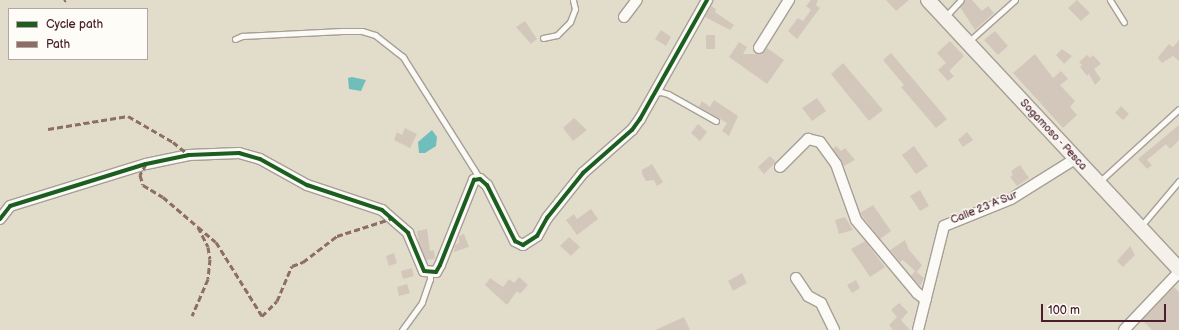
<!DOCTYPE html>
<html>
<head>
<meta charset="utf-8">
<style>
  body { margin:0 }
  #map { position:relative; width:1179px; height:330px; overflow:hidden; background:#e2ddcb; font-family:"Balsamiq Sans",sans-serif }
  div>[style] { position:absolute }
  .water>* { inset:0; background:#70bebc }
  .building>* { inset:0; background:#d3c7bb }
  .roads { filter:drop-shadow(1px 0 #a79f96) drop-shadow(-1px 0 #a79f96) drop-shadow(0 1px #a79f96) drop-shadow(0 -1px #a79f96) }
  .service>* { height:5px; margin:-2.5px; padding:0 2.5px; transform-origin:2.5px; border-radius:2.5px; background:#fbfaf7 }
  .minor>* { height:10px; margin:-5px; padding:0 5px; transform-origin:5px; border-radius:5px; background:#fbfaf7 }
  .secondary>* { height:14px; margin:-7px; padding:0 7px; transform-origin:7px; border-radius:7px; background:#f4f1ea }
  .quiet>* { height:3px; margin-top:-1.5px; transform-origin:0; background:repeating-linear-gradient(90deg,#8d6e63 0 6px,transparent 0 9px) }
  .cycleway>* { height:4px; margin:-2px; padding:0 2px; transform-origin:2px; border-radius:2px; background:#1b5e20 }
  span { translate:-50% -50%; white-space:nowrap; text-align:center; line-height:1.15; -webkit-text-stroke:3px #fdfcf7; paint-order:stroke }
  .street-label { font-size:11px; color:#4a1f2b }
  .legend { position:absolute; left:8px; top:8px; width:140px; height:52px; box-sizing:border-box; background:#fdfcf7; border:1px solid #b5a4a5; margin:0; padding:5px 7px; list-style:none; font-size:12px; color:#4a1f2b }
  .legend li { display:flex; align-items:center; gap:8px; height:20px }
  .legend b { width:20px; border:1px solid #b5a4a5 }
  .scale { position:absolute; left:1041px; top:304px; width:125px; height:18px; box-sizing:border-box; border:2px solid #4a1f2b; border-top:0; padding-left:5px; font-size:12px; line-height:14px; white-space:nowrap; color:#4a1f2b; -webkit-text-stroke:3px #fdfcf7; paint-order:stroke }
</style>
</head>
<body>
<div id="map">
  <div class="water">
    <div style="clip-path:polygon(352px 77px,366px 80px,361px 91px,349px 89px,348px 78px)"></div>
    <div style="clip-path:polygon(432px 130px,437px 137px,436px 146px,425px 153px,419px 153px,418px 142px)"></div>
  </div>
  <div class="building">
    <div style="clip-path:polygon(811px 0,818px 0,816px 5px,820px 8px,797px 39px,788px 31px,798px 18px,803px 21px,811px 10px,806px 6px)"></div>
    <div style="clip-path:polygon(886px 0,909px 0,896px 11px)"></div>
    <div style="clip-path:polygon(965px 0,972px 0,982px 11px,988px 6px,994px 13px,975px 30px,960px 7px)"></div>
    <div style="clip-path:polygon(1077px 0,1090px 13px,1081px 21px,1068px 8px)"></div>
    <div style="clip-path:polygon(711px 6px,716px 9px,715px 12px,734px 25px,730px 30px,705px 17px)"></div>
    <div style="clip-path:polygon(525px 21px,537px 39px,531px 44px,516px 27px)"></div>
    <div style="clip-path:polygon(661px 30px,671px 37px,666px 46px,655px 39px)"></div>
    <div style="clip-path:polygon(995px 31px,1008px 46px,998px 55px,984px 40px)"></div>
    <div style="clip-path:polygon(706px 35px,715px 35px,715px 49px,706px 49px)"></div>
    <div style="clip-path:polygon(1179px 40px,1179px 61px,1173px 56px,1162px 63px,1158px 58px,1159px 56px,1169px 44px,1173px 47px)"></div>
    <div style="clip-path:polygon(950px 41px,964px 56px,949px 71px,954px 76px,948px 81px,938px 70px,946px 63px,937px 53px)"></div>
    <div style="clip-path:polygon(739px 42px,747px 47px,743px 54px,762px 54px,767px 48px,784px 60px,767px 84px,729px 57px)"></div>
    <div style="clip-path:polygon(1062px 49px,1072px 56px,1064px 64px,1056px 55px)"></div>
    <div style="clip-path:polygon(891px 53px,947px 119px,936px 128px,901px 87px,904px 85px,883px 60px)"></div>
    <div style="clip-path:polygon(1035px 54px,1053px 78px,1061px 71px,1068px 79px,1060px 85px,1075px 101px,1070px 107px,1077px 115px,1063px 128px,1013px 73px)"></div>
    <div style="clip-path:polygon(1087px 55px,1090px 58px,1093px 55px,1101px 64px,1094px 69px,1101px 79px,1095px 85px,1089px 74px,1087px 76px,1080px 67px,1082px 65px,1079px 62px)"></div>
    <div style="clip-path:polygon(843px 63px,883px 110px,869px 121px,831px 74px)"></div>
    <div style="clip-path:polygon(817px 98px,826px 111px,812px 121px,802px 108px)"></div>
    <div style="clip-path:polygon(714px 100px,738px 116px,729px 136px,722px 131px,727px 123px,699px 107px,702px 101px,710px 107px)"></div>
    <div style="clip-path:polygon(1121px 106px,1129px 114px,1123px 120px,1115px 113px)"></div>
    <div style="clip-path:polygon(574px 118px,587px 130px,573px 141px,563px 128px)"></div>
    <div style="clip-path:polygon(698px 124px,707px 132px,700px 141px,691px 133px)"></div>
    <div style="clip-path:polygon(1179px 125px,1179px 140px,1170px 149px,1166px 144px,1147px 160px,1152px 165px,1147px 169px,1138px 159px)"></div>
    <div style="clip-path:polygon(405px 128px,417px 134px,410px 148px,394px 140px,397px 132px,402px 135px)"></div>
    <div style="clip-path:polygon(967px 132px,973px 140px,963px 147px,958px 140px)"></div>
    <div style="clip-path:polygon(836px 146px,841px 151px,845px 148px,855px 160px,844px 166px,833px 149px)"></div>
    <div style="clip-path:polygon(914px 146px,928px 166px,916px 174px,902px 155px)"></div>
    <div style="clip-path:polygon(770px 156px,776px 162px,764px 174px,758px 167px)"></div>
    <div style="clip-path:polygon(652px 164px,663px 182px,657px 186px,654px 180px,646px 181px,642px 174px,642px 170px)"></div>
    <div style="clip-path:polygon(1020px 165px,1029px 178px,1017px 186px,1010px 177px,1013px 175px,1011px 171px)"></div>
    <div style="clip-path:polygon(920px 190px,929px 206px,920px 211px,910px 196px)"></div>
    <div style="clip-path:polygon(873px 205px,891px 231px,880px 239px,860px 213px)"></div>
    <div style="clip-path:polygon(591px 209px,598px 219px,577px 235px,566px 220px,574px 214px,577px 219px)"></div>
    <div style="clip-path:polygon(845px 217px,853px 230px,839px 234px,835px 220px)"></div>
    <div style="clip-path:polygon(427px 229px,430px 251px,434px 250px,435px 259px,426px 260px,419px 243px,417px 231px)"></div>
    <div style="clip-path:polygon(464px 234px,469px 247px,454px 252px,455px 245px,459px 243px,459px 236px)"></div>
    <div style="clip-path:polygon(569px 237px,580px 247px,571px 256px,560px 246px)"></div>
    <div style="clip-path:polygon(905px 240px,909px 250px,922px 265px,917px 272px,924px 278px,920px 286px,911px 276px,915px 271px,903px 260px,900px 262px,890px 250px)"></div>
    <div style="clip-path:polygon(865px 241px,885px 267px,870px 277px,851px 249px)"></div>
    <div style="clip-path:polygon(1130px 246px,1135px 255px,1123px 267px,1117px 261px)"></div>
    <div style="clip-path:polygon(394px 253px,397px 263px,389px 266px,386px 256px)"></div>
    <div style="clip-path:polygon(412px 268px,414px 276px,403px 279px,401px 271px)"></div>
    <div style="clip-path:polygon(742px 273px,747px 283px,733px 291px,728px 281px)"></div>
    <div style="clip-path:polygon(519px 277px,528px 285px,520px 294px,517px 291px,507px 305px,485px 285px,490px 278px,503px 287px,509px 279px,514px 283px)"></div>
    <div style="clip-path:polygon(856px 280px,860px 288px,852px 293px,847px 285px)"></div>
    <div style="clip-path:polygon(407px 284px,410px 293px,399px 296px,397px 287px)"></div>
    <div style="clip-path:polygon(1174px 287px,1179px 292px,1179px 330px,1152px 330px,1142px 320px)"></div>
    <div style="clip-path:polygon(899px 303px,908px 312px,901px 320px,910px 330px,893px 330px,889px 325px,897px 317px,891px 310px)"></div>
    <div style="clip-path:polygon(684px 317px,690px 330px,655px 330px)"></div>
  </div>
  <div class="roads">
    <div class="service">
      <div style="left:1110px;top:0;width:26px;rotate:58deg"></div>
      <div style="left:945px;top:17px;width:23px;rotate:-47deg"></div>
      <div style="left:543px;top:38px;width:14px;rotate:-12deg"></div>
      <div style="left:557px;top:35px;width:18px;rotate:-45deg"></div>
      <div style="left:570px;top:22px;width:14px;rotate:-69deg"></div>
      <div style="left:575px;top:9px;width:9px;rotate:-103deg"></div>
      <div style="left:235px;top:39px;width:8px;rotate:-23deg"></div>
      <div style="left:242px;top:36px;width:100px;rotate:-2.9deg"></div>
      <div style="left:342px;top:31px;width:20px"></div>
      <div style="left:362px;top:31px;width:14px;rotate:17deg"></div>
      <div style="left:375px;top:35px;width:36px;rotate:38deg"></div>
      <div style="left:403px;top:57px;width:144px;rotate:57.7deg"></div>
      <div style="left:968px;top:42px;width:63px;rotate:-41.8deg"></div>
      <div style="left:654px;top:93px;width:7px;rotate:-8deg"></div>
      <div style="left:661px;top:92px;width:7px;rotate:16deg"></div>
      <div style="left:668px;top:94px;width:55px;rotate:29.4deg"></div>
      <div style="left:1099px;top:182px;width:108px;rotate:-42.4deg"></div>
      <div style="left:1141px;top:226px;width:59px;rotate:-49.8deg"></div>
      <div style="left:402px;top:330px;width:34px;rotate:-54deg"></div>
      <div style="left:422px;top:302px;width:24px;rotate:-71deg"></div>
      <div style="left:430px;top:279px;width:6px;rotate:-90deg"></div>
    </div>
    <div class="minor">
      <div style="left:624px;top:17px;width:21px;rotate:-53deg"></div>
      <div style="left:759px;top:48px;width:57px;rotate:-58deg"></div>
      <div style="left:780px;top:167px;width:40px;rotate:-45deg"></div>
      <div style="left:808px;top:139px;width:12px;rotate:14deg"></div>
      <div style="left:820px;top:142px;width:27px;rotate:54deg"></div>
      <div style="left:836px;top:164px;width:59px;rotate:70.3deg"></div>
      <div style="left:856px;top:220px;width:95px;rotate:50.1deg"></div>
      <div style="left:917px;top:293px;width:11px;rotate:38deg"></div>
      <div style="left:0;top:219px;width:16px;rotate:-52deg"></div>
      <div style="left:10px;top:206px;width:142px;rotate:-17.2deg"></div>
      <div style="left:146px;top:164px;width:44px;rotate:-11.8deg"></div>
      <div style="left:189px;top:155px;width:50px;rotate:-2.3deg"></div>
      <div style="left:239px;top:153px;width:22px;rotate:16deg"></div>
      <div style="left:260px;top:159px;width:54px;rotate:29deg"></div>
      <div style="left:307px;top:185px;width:79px;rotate:18.4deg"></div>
      <div style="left:382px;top:210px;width:35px;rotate:41deg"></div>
      <div style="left:408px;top:233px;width:41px;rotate:67.2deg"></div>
      <div style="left:424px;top:271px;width:12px;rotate:5deg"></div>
      <div style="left:436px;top:272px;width:8px;rotate:-60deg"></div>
      <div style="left:440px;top:265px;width:92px;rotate:-68.2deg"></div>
      <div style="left:474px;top:180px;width:6px;rotate:-9deg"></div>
      <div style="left:480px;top:179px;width:9px;rotate:41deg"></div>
      <div style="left:487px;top:185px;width:63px;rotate:63.4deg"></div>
      <div style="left:515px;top:241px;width:9px;rotate:27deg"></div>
      <div style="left:523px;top:245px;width:17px;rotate:-33deg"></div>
      <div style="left:537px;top:236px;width:21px;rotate:-61deg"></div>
      <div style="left:547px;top:218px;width:58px;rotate:-51.3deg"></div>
      <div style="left:583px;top:173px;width:65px;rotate:-41.3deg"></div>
      <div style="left:632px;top:130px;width:14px;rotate:-54deg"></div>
      <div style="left:640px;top:119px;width:137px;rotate:-60.6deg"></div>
      <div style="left:796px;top:278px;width:22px;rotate:56deg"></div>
      <div style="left:808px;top:296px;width:15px;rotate:28deg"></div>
      <div style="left:821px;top:303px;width:30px;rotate:64deg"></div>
      <div style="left:918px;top:330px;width:107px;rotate:-76deg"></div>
      <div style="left:944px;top:226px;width:72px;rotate:-21.9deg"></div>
      <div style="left:1011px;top:199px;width:75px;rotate:-32deg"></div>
      <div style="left:1124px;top:330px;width:80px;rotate:-46.5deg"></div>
    </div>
    <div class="secondary">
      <div style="left:928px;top:0;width:368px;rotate:47deg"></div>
    </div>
  </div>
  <div class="quiet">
    <div style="left:64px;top:1px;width:2px;rotate:-27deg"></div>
    <div style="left:48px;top:129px;width:81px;rotate:-9.2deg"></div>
    <div style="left:128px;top:116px;width:52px;rotate:30deg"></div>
    <div style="left:173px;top:142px;width:21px;rotate:39deg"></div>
    <div style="left:146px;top:164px;width:13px;rotate:119deg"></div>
    <div style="left:140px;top:175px;width:10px;rotate:73deg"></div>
    <div style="left:143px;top:185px;width:23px;rotate:31deg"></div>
    <div style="left:163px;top:197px;width:46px;rotate:40.6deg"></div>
    <div style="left:198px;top:227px;width:22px;rotate:63deg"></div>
    <div style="left:208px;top:247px;width:12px;rotate:81deg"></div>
    <div style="left:210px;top:259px;width:20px;rotate:96deg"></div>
    <div style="left:208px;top:279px;width:40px;rotate:113.4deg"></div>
    <div style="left:198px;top:227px;width:23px;rotate:40deg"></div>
    <div style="left:216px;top:242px;width:87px;rotate:58.1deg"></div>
    <div style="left:262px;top:316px;width:21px;rotate:-45deg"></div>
    <div style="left:277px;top:301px;width:38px;rotate:-67deg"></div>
    <div style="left:292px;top:266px;width:12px;rotate:-20deg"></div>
    <div style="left:303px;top:262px;width:43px;rotate:-37.4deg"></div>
    <div style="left:337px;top:236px;width:59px;rotate:-17.8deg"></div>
  </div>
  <div class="cycleway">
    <div style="left:0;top:219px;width:16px;rotate:-52deg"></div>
    <div style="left:10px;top:206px;width:142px;rotate:-17.2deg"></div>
    <div style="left:146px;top:164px;width:44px;rotate:-11.8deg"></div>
    <div style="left:189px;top:155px;width:50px;rotate:-2.3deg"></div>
    <div style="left:239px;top:153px;width:22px;rotate:16deg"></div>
    <div style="left:260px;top:159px;width:54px;rotate:29deg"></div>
    <div style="left:307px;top:185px;width:79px;rotate:18.4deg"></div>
    <div style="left:382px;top:210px;width:35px;rotate:41deg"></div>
    <div style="left:408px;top:233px;width:41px;rotate:67.2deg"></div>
    <div style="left:424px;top:271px;width:12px;rotate:5deg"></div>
    <div style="left:436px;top:272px;width:8px;rotate:-60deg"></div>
    <div style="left:440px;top:265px;width:92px;rotate:-68.2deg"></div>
    <div style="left:474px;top:180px;width:6px;rotate:-9deg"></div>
    <div style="left:480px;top:179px;width:9px;rotate:41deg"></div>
    <div style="left:487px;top:185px;width:63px;rotate:63.4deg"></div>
    <div style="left:515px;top:241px;width:9px;rotate:27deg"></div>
    <div style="left:523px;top:245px;width:17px;rotate:-33deg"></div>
    <div style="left:537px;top:236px;width:21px;rotate:-61deg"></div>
    <div style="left:547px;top:218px;width:58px;rotate:-51.3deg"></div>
    <div style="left:583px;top:173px;width:65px;rotate:-41.3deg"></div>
    <div style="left:632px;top:130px;width:14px;rotate:-54deg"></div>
    <div style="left:640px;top:119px;width:137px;rotate:-60.6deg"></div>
  </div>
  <div class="street-label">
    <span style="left:1053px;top:135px;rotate:47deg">Sogamoso - Pesca</span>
    <span style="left:984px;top:208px;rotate:-22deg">Calle 23 A Sur</span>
  </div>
  <ul class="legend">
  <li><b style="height:5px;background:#1b5e20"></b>Cycle path</li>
  <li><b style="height:5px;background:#8d6e63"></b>Path</li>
  </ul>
  <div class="scale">100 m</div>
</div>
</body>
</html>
